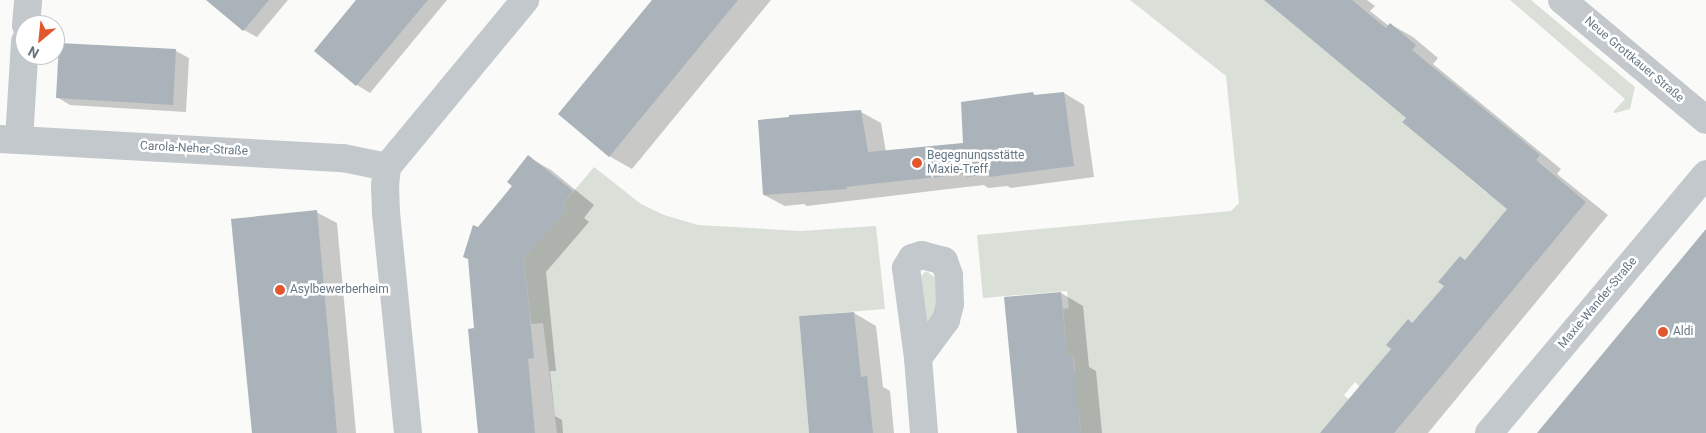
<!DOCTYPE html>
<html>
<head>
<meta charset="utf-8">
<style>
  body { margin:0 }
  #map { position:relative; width:1706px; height:433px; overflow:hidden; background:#fafaf8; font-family:Roboto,sans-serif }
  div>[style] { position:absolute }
  .green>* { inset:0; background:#dadfd7 }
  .shadow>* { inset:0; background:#0003 }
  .building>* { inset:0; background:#aab3b9 }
  .minor>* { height:28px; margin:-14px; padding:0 14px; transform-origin:14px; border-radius:14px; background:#c3c8cc }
  .tertiary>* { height:28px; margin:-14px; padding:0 14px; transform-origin:14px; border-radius:14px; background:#c3c8cc }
  .dots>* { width:14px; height:14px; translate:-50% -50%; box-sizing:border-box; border:2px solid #fff; border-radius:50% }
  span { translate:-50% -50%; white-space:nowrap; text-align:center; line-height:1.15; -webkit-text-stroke:5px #fff; paint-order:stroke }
  .street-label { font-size:12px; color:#657683 }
  .poi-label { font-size:12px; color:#657683 }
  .left { translate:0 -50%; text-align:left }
  .north { position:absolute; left:15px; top:15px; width:50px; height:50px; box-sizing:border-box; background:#fff; border:1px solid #c1c8cd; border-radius:50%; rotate:208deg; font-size:14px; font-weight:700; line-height:20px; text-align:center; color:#657683 }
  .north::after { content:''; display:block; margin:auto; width:18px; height:22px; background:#e4572e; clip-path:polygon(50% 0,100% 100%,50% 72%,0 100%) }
</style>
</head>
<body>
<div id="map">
  <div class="green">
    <div style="clip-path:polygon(1130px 0,1264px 0,1351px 72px,1365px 77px,1362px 82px,1406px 118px,1402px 122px,1487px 193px,1514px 201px,1465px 260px,1460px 256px,1439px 282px,1444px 286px,1412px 323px,1407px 320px,1387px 345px,1391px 349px,1360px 387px,1355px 382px,1344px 395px,1354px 404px,1320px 433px,1081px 433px,1079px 412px,1072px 412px,1068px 374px,1075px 373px,1074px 357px,1067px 357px,1063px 309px,1069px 308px,1067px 291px,983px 298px,977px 235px,1231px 211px,1239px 203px,1226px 76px)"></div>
    <div style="clip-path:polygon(1510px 0,1531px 0,1635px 87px,1630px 109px,1615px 113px,1613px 112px,1625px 99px)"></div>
    <div style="clip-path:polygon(594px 167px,641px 204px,664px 215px,698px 225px,801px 231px,876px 226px,885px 309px,799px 316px,809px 433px,557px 433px,543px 323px,531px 324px,524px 259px,567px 208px,563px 204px)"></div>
    <div style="clip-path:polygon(926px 271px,936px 278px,941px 314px,926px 332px,918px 279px)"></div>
  </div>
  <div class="shadow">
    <div style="clip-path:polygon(208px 0,288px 0,257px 37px,244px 30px)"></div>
    <div style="clip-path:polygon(357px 0,447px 0,370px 93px,357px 85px,315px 51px)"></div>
    <div style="clip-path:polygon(654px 0,771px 0,632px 169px,609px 156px)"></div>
    <div style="clip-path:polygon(1265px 0,1367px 0,1375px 6px,1370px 11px,1389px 26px,1390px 24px,1413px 37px,1438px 58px,1433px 64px,1561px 169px,1557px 174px,1608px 215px,1428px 433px,1322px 433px,1509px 209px,1407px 118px)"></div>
    <div style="clip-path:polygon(176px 51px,189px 58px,186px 112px,70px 105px,57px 97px)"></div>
    <div style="clip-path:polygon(1064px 93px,1084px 105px,1094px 177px,1011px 188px,1007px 186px,988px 188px,984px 185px,940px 190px,807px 206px,804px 204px,785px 206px,764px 195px,861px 112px,881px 123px,886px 152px,964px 144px,1033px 94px,1037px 96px)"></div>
    <div style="clip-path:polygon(528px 157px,551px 170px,594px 205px,584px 218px,589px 222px,546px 272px,556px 371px,550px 371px,555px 416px,562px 420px,563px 433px,479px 433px,476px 329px,479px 229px,514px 186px)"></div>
    <div style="clip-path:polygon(316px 212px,337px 223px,356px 433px,253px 433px)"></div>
    <div style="clip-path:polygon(1061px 293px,1083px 306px,1089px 367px,1096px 371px,1102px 433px,1019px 433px)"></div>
    <div style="clip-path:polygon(854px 313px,876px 326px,883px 387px,890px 391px,894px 433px,811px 433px)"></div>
  </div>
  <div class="building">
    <div style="clip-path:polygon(206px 0,269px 0,243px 31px)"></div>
    <div style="clip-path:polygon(356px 0,428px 0,356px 86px,314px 51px)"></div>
    <div style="clip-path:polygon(652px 0,738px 0,609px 157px,558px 114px)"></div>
    <div style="clip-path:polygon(1264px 0,1352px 0,1386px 28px,1390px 23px,1416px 45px,1412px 50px,1540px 155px,1536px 160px,1586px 202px,1394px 433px,1320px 433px,1391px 349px,1386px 345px,1408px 319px,1412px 323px,1444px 286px,1438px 282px,1460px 256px,1465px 260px,1507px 209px,1402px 122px,1406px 118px)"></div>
    <div style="clip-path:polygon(59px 43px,176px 49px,173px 105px,56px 98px)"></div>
    <div style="clip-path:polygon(1033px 92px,1034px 95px,1064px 92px,1074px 166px,989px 177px,989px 174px,967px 177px,966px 174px,871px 184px,846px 187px,847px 189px,763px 195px,758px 120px,789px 117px,789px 115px,861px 110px,868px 152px,963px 143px,961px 102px)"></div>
    <div style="clip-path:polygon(528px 155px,573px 191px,563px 204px,567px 208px,524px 259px,534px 358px,528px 359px,535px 433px,478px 433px,468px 329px,474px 328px,468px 259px,463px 257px,473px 225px,478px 227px,512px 186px,507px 182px)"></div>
    <div style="clip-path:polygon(317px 210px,337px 433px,252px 433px,231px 219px)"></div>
    <div style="clip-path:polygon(1706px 229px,1706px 433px,1537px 433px)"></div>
    <div style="clip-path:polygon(1061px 292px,1067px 357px,1073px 357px,1081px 433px,1017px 433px,1004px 297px)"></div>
    <div style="clip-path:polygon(854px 312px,861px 377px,867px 376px,873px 433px,809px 433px,799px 316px)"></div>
  </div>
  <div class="minor">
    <div style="left:26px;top:25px;width:25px;rotate:-85deg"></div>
    <div style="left:0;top:139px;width:344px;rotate:3.2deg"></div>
    <div style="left:343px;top:158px;width:45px;rotate:11.6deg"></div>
    <div style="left:19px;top:140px;width:99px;rotate:-86.5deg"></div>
    <div style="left:918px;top:358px;width:47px;rotate:-53.6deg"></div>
    <div style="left:946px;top:320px;width:16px;rotate:-76deg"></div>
    <div style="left:950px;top:304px;width:29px;rotate:-92deg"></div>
    <div style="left:949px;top:275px;width:15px;rotate:-110deg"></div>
    <div style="left:944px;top:261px;width:23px;rotate:-165deg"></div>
    <div style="left:922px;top:255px;width:10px;rotate:163deg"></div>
    <div style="left:912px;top:258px;width:12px;rotate:121deg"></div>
    <div style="left:906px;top:268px;width:91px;rotate:82.4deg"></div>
    <div style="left:918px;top:358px;width:75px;rotate:85.4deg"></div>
    <div style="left:408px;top:433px;width:221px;rotate:-95.7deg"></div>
    <div style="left:386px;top:213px;width:27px;rotate:-92deg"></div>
    <div style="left:385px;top:186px;width:19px;rotate:-84deg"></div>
    <div style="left:387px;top:167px;width:217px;rotate:-50.4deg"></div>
    <div style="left:1489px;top:433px;width:338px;rotate:-50deg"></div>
  </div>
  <div class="tertiary">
    <div style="left:1562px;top:0;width:187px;rotate:39.8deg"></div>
  </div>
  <div class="dots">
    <div style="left:917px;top:163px;background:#e4572e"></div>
    <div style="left:280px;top:290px;background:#e4572e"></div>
    <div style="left:1663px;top:332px;background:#e4572e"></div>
  </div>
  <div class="street-label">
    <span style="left:1634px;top:60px;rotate:40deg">Neue Grottkauer Straße</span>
    <span style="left:194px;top:149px;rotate:3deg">Carola-Neher-Straße</span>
    <span style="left:1598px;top:303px;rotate:-50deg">Maxie-Wander-Straße</span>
  </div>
  <div class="poi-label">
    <span class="left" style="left:927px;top:163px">Begegnungsstätte<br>Maxie-Treff</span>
    <span class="left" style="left:290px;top:290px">Asylbewerberheim</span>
    <span class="left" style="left:1673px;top:332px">Aldi</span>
  </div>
  <div class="north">N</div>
</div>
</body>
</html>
